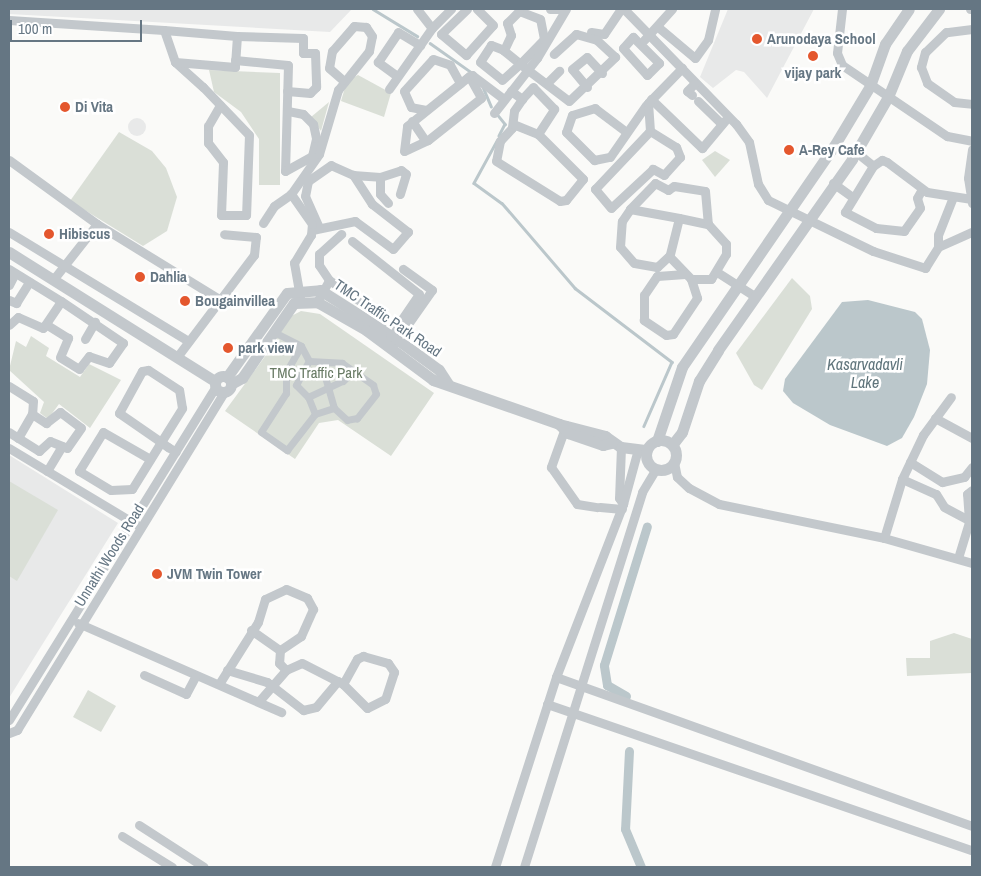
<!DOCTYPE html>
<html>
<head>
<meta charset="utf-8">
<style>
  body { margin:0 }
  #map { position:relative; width:981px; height:876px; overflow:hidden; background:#fafaf8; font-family:"Archivo Narrow",sans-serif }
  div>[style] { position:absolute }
  .built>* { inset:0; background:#e8e9e9 }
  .round { border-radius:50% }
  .green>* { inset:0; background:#dadfd7 }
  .water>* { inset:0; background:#bbc7cb }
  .stream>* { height:2.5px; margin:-1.25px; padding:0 1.25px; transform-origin:1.25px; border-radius:1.25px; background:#bbc7cb }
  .canal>* { height:9px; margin:-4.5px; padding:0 4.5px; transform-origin:4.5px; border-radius:4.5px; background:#bbc7cb }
  .pedestrian>* { height:7px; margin:-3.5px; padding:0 3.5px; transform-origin:3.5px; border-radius:3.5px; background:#c3c8cc }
  .minor>* { height:9px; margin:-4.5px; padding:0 4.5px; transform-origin:4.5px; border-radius:4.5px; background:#c3c8cc }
  .tertiary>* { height:11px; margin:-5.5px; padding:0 5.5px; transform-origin:5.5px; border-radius:5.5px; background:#c3c8cc }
  .tertiary>.ring { margin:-5.5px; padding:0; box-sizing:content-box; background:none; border:11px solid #c3c8cc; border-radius:50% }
  .dots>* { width:14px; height:14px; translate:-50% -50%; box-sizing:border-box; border:2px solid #fff; border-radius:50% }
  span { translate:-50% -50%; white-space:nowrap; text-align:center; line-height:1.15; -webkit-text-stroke:5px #fff; paint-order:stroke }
  .poi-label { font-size:15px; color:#657683; font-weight:700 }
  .left { translate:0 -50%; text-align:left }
  .street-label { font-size:15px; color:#657683 }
  .park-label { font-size:15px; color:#687a64 }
  .water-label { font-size:16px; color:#60757c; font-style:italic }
  .frame { position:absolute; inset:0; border:10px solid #657683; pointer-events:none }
  .scale { position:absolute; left:10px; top:20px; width:132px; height:22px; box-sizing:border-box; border:2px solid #657683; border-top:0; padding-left:6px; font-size:15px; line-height:18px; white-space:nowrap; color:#657683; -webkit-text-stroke:4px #fff; paint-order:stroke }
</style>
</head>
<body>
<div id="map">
  <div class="built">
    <div style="clip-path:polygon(9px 9px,352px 9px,330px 32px,9px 14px)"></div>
    <div style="clip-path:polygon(728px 9px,814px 9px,767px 98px,744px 72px,736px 70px,713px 88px,700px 77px)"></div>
    <div class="round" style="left:128px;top:118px;width:18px;height:18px"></div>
    <div style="clip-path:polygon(9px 455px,118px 523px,9px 698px)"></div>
  </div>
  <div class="green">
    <div style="clip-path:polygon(209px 70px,280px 73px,280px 185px,259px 185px,259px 139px,241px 112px,214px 92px)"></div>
    <div style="clip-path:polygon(358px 75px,391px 93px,384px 117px,341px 101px,347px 81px)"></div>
    <div style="clip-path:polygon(329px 102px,321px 131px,311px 117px)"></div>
    <div style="clip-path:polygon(119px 132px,152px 151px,166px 168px,177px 197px,167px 231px,143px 246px,70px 201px)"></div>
    <div style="clip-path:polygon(715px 151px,730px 160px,715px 177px,702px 160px)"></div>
    <div style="clip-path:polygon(792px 278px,810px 296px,812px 309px,762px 390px,754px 385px,736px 353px)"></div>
    <div style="clip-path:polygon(301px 311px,320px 314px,434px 393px,391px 456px,338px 420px,319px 423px,295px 459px,225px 411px,277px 340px,276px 324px)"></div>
    <div style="clip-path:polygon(31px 336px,49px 348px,46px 356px,80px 377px,89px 364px,121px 380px,90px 428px,59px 404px,48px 419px,40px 413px,44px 402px,9px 370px,16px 341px,26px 347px)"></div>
    <div style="clip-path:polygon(9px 481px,58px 510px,17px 581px,9px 576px)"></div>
    <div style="clip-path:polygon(954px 633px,972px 639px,972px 673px,907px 676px,906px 658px,930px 658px,930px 641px)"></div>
    <div style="clip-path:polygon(88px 690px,116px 706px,101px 732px,73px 717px)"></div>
  </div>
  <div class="water">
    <div style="clip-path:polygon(868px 300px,915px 312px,922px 319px,930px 350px,927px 384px,914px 417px,902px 438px,887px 446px,830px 425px,793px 403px,783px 391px,785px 379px,842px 302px)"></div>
  </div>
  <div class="stream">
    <div style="left:373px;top:9px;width:52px;rotate:31.5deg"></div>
    <div style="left:430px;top:43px;width:50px;rotate:35.3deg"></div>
    <div style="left:483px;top:87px;width:21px;rotate:67deg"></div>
    <div style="left:497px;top:114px;width:13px;rotate:51deg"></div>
    <div style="left:505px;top:124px;width:13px;rotate:117deg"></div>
    <div style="left:497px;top:141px;width:48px;rotate:118.7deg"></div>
    <div style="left:474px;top:183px;width:34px;rotate:36deg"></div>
    <div style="left:502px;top:203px;width:112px;rotate:49.3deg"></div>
    <div style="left:575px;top:288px;width:122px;rotate:37.3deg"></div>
    <div style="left:672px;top:362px;width:70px;rotate:113.6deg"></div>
  </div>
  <div class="canal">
    <div style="left:626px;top:696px;width:22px;rotate:-150deg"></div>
    <div style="left:607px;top:685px;width:20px;rotate:-99deg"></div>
    <div style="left:604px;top:665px;width:145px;rotate:-72.8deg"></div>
    <div style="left:629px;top:751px;width:78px;rotate:92.9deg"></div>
    <div style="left:625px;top:829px;width:41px;rotate:67.2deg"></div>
  </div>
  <div class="pedestrian">
    <div style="left:274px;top:332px;width:30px;rotate:27deg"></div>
    <div style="left:301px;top:346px;width:30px;rotate:120deg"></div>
    <div style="left:286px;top:372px;width:21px;rotate:90deg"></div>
    <div style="left:286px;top:393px;width:46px;rotate:122.7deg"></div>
    <div style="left:261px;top:432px;width:32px;rotate:35deg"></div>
    <div style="left:287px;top:450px;width:46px;rotate:-52.1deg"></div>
    <div style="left:315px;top:414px;width:18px;rotate:-112deg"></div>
    <div style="left:308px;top:397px;width:17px;rotate:-135deg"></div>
    <div style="left:296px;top:385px;width:27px;rotate:-62deg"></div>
    <div style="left:309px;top:361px;width:17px;rotate:-118deg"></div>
    <div style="left:309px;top:361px;width:33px;rotate:3deg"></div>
    <div style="left:342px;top:363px;width:38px;rotate:35deg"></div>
    <div style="left:373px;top:385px;width:9px;rotate:72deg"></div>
    <div style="left:376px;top:394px;width:31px;rotate:128deg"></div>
    <div style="left:357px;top:418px;width:10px;rotate:169deg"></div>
    <div style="left:347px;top:420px;width:18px;rotate:-137deg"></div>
    <div style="left:334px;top:408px;width:47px;rotate:-106.1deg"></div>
    <div style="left:308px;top:397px;width:38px;rotate:-25deg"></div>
    <div style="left:343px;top:381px;width:14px;rotate:-45deg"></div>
    <div style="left:315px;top:414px;width:20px;rotate:-18deg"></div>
  </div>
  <div class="minor">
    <div style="left:417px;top:9px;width:24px;rotate:52deg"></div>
    <div style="left:432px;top:28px;width:27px;rotate:-45deg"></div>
    <div style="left:467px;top:9px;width:36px;rotate:136deg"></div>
    <div style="left:441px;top:34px;width:33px;rotate:40deg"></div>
    <div style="left:466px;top:55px;width:40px;rotate:-48deg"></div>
    <div style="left:493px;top:25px;width:23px;rotate:-135deg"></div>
    <div style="left:550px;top:9px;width:8px"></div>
    <div style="left:624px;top:9px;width:161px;rotate:45.8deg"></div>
    <div style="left:736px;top:124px;width:22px;rotate:54deg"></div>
    <div style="left:749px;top:142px;width:43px;rotate:77.9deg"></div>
    <div style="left:758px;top:184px;width:19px;rotate:58deg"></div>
    <div style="left:768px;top:200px;width:117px;rotate:25.9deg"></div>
    <div style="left:873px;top:251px;width:55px;rotate:18.1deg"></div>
    <div style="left:925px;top:268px;width:25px;rotate:-58deg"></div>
    <div style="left:938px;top:247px;width:12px;rotate:-90deg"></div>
    <div style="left:938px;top:235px;width:41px;rotate:-68.5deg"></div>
    <div style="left:842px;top:9px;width:44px;rotate:96.5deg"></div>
    <div style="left:837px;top:53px;width:13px;rotate:67deg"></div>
    <div style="left:842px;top:65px;width:127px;rotate:34.1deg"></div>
    <div style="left:947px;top:136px;width:25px;rotate:11deg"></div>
    <div style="left:970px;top:9px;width:2px"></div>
    <div style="left:9px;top:20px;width:155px;rotate:3.7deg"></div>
    <div style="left:164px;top:30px;width:34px;rotate:71deg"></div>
    <div style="left:175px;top:62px;width:38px;rotate:42deg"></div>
    <div style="left:203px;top:87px;width:66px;rotate:46.2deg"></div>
    <div style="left:249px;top:135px;width:80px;rotate:92.1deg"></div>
    <div style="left:246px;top:215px;width:25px;rotate:180deg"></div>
    <div style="left:221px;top:215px;width:53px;rotate:-87.8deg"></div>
    <div style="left:223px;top:162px;width:24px;rotate:-128deg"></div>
    <div style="left:208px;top:143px;width:17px;rotate:-90deg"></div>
    <div style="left:208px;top:126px;width:24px;rotate:-60deg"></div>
    <div style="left:658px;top:27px;width:48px;rotate:40deg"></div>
    <div style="left:695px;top:58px;width:22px;rotate:-54deg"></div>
    <div style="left:708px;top:40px;width:32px;rotate:-77deg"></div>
    <div style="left:972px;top:29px;width:26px;rotate:173deg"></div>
    <div style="left:946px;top:32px;width:29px;rotate:136deg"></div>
    <div style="left:925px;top:52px;width:16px;rotate:105deg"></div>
    <div style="left:921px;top:67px;width:17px;rotate:69deg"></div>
    <div style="left:927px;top:83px;width:33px;rotate:35deg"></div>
    <div style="left:954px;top:102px;width:18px;rotate:6deg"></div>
    <div style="left:164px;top:30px;width:73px;rotate:4.7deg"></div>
    <div style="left:237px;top:36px;width:31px;rotate:94deg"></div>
    <div style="left:235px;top:67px;width:60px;rotate:-175.2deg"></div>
    <div style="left:591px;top:32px;width:13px;rotate:9deg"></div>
    <div style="left:604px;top:34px;width:30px;rotate:-56deg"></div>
    <div style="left:237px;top:36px;width:66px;rotate:1.7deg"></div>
    <div style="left:303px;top:38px;width:15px;rotate:90deg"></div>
    <div style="left:303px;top:53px;width:12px"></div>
    <div style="left:315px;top:53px;width:34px;rotate:88deg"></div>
    <div style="left:316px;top:87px;width:8px;rotate:135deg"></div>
    <div style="left:310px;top:93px;width:23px;rotate:-175deg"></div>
    <div style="left:633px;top:37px;width:37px;rotate:45deg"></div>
    <div style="left:659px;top:63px;width:17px;rotate:135deg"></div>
    <div style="left:647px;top:75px;width:36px;rotate:-132deg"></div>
    <div style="left:623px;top:48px;width:15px;rotate:-48deg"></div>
    <div style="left:644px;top:40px;width:42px;rotate:-47.9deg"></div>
    <div style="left:503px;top:50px;width:22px;rotate:39deg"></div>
    <div style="left:520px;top:64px;width:35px;rotate:-46deg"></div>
    <div style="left:544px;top:39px;width:20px;rotate:-101deg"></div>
    <div style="left:540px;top:19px;width:22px;rotate:-159deg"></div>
    <div style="left:519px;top:11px;width:17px;rotate:135deg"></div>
    <div style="left:507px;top:23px;width:13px;rotate:72deg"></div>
    <div style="left:511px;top:35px;width:17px;rotate:115deg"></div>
    <div style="left:504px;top:50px;width:14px;rotate:-159deg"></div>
    <div style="left:491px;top:45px;width:20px;rotate:123deg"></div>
    <div style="left:480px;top:62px;width:28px;rotate:39deg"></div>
    <div style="left:502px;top:80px;width:24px;rotate:-42deg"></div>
    <div style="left:520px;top:64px;width:61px;rotate:37.1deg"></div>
    <div style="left:569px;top:101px;width:64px;rotate:-43.7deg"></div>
    <div style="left:615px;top:57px;width:25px;rotate:-137deg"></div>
    <div style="left:597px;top:40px;width:22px;rotate:-164deg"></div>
    <div style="left:576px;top:34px;width:30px;rotate:138deg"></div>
    <div style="left:235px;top:60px;width:53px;rotate:5.4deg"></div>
    <div style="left:288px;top:65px;width:106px;rotate:91.6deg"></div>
    <div style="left:285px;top:171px;width:31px;rotate:-29deg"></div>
    <div style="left:312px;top:156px;width:18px;rotate:-77deg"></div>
    <div style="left:316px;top:138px;width:14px;rotate:-102deg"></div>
    <div style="left:313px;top:124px;width:14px;rotate:-135deg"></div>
    <div style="left:303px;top:114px;width:16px;rotate:-169deg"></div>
    <div style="left:397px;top:76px;width:24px;rotate:-144deg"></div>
    <div style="left:378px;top:62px;width:36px;rotate:-56deg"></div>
    <div style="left:398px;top:32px;width:26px;rotate:31deg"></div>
    <div style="left:469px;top:76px;width:25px;rotate:61deg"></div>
    <div style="left:481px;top:98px;width:68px;rotate:141.6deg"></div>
    <div style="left:428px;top:140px;width:26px;rotate:155deg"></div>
    <div style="left:404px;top:151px;width:25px;rotate:-83deg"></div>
    <div style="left:407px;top:126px;width:77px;rotate:-38.7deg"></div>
    <div style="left:467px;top:78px;width:6px;rotate:-31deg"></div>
    <div style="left:472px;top:75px;width:40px;rotate:37deg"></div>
    <div style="left:548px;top:82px;width:16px;rotate:-45deg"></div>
    <div style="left:587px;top:87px;width:23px;rotate:-130deg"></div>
    <div style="left:572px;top:69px;width:19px;rotate:-39deg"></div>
    <div style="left:587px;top:57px;width:22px;rotate:47deg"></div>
    <div style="left:389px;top:89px;width:75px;rotate:-54.8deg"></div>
    <div style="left:511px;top:91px;width:14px;rotate:36deg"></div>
    <div style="left:522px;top:99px;width:14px;rotate:124deg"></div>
    <div style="left:514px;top:111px;width:17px;rotate:97deg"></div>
    <div style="left:512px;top:128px;width:18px;rotate:133deg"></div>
    <div style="left:500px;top:141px;width:20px;rotate:101deg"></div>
    <div style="left:496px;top:161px;width:75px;rotate:32deg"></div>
    <div style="left:560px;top:201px;width:6px;rotate:-9deg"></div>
    <div style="left:566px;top:200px;width:27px;rotate:-51deg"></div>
    <div style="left:583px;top:179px;width:64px;rotate:-135deg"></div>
    <div style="left:538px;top:134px;width:30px;rotate:-57deg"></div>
    <div style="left:554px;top:109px;width:30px;rotate:-134deg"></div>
    <div style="left:533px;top:87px;width:16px;rotate:133deg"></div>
    <div style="left:692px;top:95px;width:6px;rotate:-141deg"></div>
    <div style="left:687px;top:91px;width:11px;rotate:-45deg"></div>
    <div style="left:651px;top:99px;width:71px;rotate:43.9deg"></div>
    <div style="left:702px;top:148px;width:40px;rotate:-50deg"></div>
    <div style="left:698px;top:101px;width:33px;rotate:44deg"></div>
    <div style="left:426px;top:110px;width:15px;rotate:-169deg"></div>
    <div style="left:411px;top:107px;width:17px;rotate:-114deg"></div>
    <div style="left:404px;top:91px;width:43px;rotate:-47.8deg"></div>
    <div style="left:433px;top:59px;width:18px;rotate:19deg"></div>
    <div style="left:450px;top:65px;width:21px;rotate:61deg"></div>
    <div style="left:494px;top:113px;width:70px;rotate:-52deg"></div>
    <div style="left:537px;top:58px;width:57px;rotate:-59.4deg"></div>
    <div style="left:412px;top:121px;width:23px;rotate:56deg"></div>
    <div style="left:513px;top:124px;width:27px;rotate:22deg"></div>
    <div style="left:625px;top:131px;width:38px;rotate:-143deg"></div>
    <div style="left:595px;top:108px;width:24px;rotate:163deg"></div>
    <div style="left:572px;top:115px;width:18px;rotate:109deg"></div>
    <div style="left:566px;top:132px;width:40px;rotate:45deg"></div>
    <div style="left:594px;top:160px;width:16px;rotate:-11deg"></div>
    <div style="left:610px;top:157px;width:63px;rotate:-55.3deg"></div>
    <div style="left:650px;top:131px;width:31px;rotate:32deg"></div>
    <div style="left:676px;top:147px;width:11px;rotate:68deg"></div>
    <div style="left:680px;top:157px;width:24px;rotate:132deg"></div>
    <div style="left:664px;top:175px;width:13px;rotate:-151deg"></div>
    <div style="left:653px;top:169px;width:57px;rotate:137.1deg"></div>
    <div style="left:611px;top:208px;width:25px;rotate:-130deg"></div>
    <div style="left:595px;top:189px;width:80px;rotate:-46.5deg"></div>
    <div style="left:650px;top:131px;width:28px;rotate:-94deg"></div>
    <div style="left:648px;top:103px;width:49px;rotate:-45.8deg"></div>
    <div style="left:856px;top:152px;width:22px;rotate:39deg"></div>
    <div style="left:9px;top:160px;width:109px;rotate:36deg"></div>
    <div style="left:97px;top:224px;width:71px;rotate:128.2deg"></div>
    <div style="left:353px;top:175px;width:27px;rotate:4deg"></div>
    <div style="left:380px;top:177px;width:22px;rotate:-18deg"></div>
    <div style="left:401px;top:170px;width:6px;rotate:39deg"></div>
    <div style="left:406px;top:174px;width:21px;rotate:107deg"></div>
    <div style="left:380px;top:177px;width:17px;rotate:90deg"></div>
    <div style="left:380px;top:194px;width:12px;rotate:48deg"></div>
    <div style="left:833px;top:183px;width:22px;rotate:36deg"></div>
    <div style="left:922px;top:189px;width:10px;rotate:119deg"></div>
    <div style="left:917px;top:198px;width:10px;rotate:73deg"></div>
    <div style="left:920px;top:208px;width:28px;rotate:125deg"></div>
    <div style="left:904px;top:231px;width:28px;rotate:-174deg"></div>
    <div style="left:876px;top:228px;width:35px;rotate:-153deg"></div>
    <div style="left:845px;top:212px;width:54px;rotate:-58.7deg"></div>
    <div style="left:873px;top:166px;width:11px;rotate:-34deg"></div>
    <div style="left:882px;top:160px;width:5px;rotate:22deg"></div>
    <div style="left:887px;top:162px;width:50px;rotate:36.9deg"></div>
    <div style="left:927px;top:192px;width:45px;rotate:9deg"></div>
    <div style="left:972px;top:203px;width:25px;rotate:-99deg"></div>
    <div style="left:968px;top:178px;width:29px;rotate:-82deg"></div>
    <div style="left:630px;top:209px;width:36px;rotate:-46deg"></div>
    <div style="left:655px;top:183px;width:15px;rotate:28deg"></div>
    <div style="left:668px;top:190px;width:7px;rotate:-34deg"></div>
    <div style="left:674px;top:186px;width:31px;rotate:9deg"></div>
    <div style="left:705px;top:191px;width:33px;rotate:85deg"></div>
    <div style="left:679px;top:218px;width:38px;rotate:104deg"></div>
    <div style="left:670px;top:255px;width:18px;rotate:137deg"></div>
    <div style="left:657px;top:267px;width:23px;rotate:-170deg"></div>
    <div style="left:634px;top:263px;width:21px;rotate:-131deg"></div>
    <div style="left:620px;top:247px;width:26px;rotate:-86deg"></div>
    <div style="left:622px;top:221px;width:14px;rotate:-56deg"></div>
    <div style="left:630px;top:209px;width:50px;rotate:10.4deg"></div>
    <div style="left:679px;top:218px;width:30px;rotate:12deg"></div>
    <div style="left:708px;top:224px;width:27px;rotate:48deg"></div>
    <div style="left:726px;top:244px;width:10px;rotate:90deg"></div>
    <div style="left:726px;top:254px;width:29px;rotate:121deg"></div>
    <div style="left:711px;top:279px;width:20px;rotate:180deg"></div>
    <div style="left:263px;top:223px;width:20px;rotate:-57deg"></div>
    <div style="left:274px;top:206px;width:21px;rotate:-35deg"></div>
    <div style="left:97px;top:224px;width:143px;rotate:31.6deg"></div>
    <div style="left:312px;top:230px;width:44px;rotate:-11.8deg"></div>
    <div style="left:355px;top:221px;width:47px;rotate:36.4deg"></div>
    <div style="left:393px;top:249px;width:23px;rotate:-49deg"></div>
    <div style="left:408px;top:232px;width:46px;rotate:-142.1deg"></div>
    <div style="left:372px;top:204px;width:35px;rotate:-123deg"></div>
    <div style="left:353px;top:175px;width:24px;rotate:-156deg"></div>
    <div style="left:331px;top:165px;width:28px;rotate:145deg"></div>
    <div style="left:308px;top:181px;width:15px;rotate:101deg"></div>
    <div style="left:305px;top:196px;width:35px;rotate:66deg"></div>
    <div style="left:9px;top:232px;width:210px;rotate:31.3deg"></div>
    <div style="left:352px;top:241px;width:85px;rotate:38.3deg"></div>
    <div style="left:419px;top:294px;width:57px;rotate:124.2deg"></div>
    <div style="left:938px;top:247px;width:37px;rotate:-24deg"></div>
    <div style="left:669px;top:256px;width:32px;rotate:46deg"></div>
    <div style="left:691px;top:279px;width:20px;rotate:72deg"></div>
    <div style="left:697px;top:298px;width:43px;rotate:123.7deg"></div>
    <div style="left:673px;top:334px;width:7px;rotate:172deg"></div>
    <div style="left:666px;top:335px;width:27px;rotate:-146deg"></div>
    <div style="left:644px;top:320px;width:25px;rotate:-90deg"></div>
    <div style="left:644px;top:295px;width:23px;rotate:-56deg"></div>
    <div style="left:657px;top:276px;width:28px;rotate:-4deg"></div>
    <div style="left:9px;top:269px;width:61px;rotate:31.6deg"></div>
    <div style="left:717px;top:272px;width:46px;rotate:32.7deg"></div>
    <div style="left:329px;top:280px;width:41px;rotate:34.1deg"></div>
    <div style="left:9px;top:285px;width:13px;rotate:-63deg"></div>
    <div style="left:300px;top:297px;width:35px;rotate:-100deg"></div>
    <div style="left:294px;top:263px;width:33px;rotate:-59deg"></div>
    <div style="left:311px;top:235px;width:11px;rotate:-85deg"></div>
    <div style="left:312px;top:224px;width:37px;rotate:-125deg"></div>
    <div style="left:291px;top:194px;width:49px;rotate:-55deg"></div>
    <div style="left:319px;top:154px;width:67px;rotate:-73.5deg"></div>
    <div style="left:338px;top:90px;width:50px;rotate:-51.5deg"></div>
    <div style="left:369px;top:51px;width:15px;rotate:-79deg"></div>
    <div style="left:372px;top:36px;width:11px;rotate:-124deg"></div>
    <div style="left:366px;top:27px;width:12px;rotate:-175deg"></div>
    <div style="left:354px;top:26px;width:33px;rotate:131deg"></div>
    <div style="left:332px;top:51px;width:17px;rotate:100deg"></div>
    <div style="left:329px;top:68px;width:18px;rotate:41deg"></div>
    <div style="left:9px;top:300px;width:8px;rotate:23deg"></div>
    <div style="left:16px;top:303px;width:25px;rotate:-58deg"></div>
    <div style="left:317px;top:302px;width:25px;rotate:-61deg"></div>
    <div style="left:329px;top:280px;width:18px;rotate:-124deg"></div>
    <div style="left:319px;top:265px;width:11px;rotate:-90deg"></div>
    <div style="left:319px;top:254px;width:30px;rotate:-42deg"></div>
    <div style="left:9px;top:325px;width:12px;rotate:-42deg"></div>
    <div style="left:18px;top:317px;width:27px;rotate:24deg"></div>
    <div style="left:43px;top:328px;width:32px;rotate:-56deg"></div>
    <div style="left:61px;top:301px;width:75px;rotate:34.1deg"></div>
    <div style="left:123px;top:343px;width:24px;rotate:125deg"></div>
    <div style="left:109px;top:363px;width:21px;rotate:-161deg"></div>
    <div style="left:89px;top:356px;width:16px;rotate:128deg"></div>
    <div style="left:79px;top:369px;width:22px;rotate:-148deg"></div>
    <div style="left:60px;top:357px;width:21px;rotate:-67deg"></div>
    <div style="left:68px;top:338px;width:26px;rotate:-148deg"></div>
    <div style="left:85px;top:339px;width:20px;rotate:-60deg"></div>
    <div style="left:394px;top:344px;width:66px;rotate:-54.9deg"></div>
    <div style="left:432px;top:290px;width:36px;rotate:-144deg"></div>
    <div style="left:177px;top:357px;width:128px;rotate:-53deg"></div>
    <div style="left:254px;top:255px;width:18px;rotate:-84deg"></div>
    <div style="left:256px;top:237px;width:32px;rotate:-175deg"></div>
    <div style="left:9px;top:386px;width:28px;rotate:32deg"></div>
    <div style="left:33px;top:401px;width:13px;rotate:94deg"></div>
    <div style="left:32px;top:414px;width:17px;rotate:33deg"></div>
    <div style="left:46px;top:423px;width:18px;rotate:-38deg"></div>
    <div style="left:60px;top:412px;width:26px;rotate:37deg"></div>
    <div style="left:81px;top:428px;width:24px;rotate:125deg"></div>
    <div style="left:67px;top:448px;width:18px;rotate:-158deg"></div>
    <div style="left:50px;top:441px;width:15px;rotate:138deg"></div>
    <div style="left:39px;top:451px;width:36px;rotate:-148deg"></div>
    <div style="left:935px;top:418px;width:42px;rotate:28.4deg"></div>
    <div style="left:566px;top:425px;width:45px;rotate:109.7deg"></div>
    <div style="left:551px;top:467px;width:45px;rotate:54.9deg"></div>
    <div style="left:577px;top:504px;width:20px;rotate:9deg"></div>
    <div style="left:18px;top:438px;width:28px;rotate:-60deg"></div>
    <div style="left:621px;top:447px;width:51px;rotate:92.2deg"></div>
    <div style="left:619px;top:498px;width:7px;rotate:56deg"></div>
    <div style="left:9px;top:448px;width:149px;rotate:31deg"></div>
    <div style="left:150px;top:459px;width:54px;rotate:-150.1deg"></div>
    <div style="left:103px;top:432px;width:46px;rotate:121.6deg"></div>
    <div style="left:79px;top:471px;width:37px;rotate:31deg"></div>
    <div style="left:111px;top:490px;width:21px;rotate:-3deg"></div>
    <div style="left:132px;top:489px;width:55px;rotate:-58.3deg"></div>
    <div style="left:161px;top:442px;width:40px;rotate:-58deg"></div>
    <div style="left:182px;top:408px;width:18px;rotate:-99deg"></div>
    <div style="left:179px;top:390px;width:37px;rotate:-147deg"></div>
    <div style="left:148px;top:370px;width:6px;rotate:171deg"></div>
    <div style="left:142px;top:371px;width:48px;rotate:118.7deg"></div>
    <div style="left:119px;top:413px;width:51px;rotate:34.6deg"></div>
    <div style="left:161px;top:442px;width:9px;rotate:36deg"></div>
    <div style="left:168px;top:447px;width:9px;rotate:32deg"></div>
    <div style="left:674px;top:462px;width:15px;rotate:79deg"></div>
    <div style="left:677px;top:477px;width:16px;rotate:43deg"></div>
    <div style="left:689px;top:488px;width:34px;rotate:28deg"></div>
    <div style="left:719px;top:504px;width:168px;rotate:11.6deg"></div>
    <div style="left:884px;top:538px;width:91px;rotate:15.9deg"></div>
    <div style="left:910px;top:462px;width:38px;rotate:32deg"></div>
    <div style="left:942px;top:482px;width:23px;rotate:-13deg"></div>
    <div style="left:964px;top:477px;width:13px;rotate:-51deg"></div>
    <div style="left:47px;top:471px;width:29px;rotate:-59deg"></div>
    <div style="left:902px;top:479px;width:37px;rotate:24deg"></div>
    <div style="left:936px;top:494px;width:15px;rotate:58deg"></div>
    <div style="left:944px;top:507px;width:32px;rotate:28deg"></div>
    <div style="left:600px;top:507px;width:22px;rotate:5deg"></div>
    <div style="left:884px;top:538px;width:62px;rotate:-73deg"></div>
    <div style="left:902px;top:479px;width:49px;rotate:-64.5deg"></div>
    <div style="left:923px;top:435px;width:47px;rotate:-53.6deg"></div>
    <div style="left:958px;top:558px;width:39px;rotate:-73deg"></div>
    <div style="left:969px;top:521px;width:27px;rotate:-94deg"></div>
    <div style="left:967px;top:494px;width:6px;rotate:-39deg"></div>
    <div style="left:78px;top:623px;width:222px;rotate:23.7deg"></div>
    <div style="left:251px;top:630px;width:35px;rotate:35deg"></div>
    <div style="left:227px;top:670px;width:42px;rotate:16.7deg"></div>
    <div style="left:267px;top:682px;width:46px;rotate:37.9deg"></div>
    <div style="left:303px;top:710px;width:13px;rotate:-13deg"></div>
    <div style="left:316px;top:707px;width:34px;rotate:-50deg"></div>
    <div style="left:144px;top:675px;width:46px;rotate:24.3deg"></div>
    <div style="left:186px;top:694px;width:19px;rotate:-62deg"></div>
    <div style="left:556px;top:677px;width:442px;rotate:19.7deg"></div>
    <div style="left:219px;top:684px;width:73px;rotate:-57.8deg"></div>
    <div style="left:258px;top:622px;width:24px;rotate:-73deg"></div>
    <div style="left:265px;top:599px;width:23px;rotate:-25deg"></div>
    <div style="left:286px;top:589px;width:23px;rotate:23deg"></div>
    <div style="left:307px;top:598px;width:13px;rotate:61deg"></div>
    <div style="left:313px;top:609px;width:30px;rotate:114deg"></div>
    <div style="left:301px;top:636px;width:25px;rotate:146deg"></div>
    <div style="left:280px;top:650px;width:13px;rotate:94deg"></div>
    <div style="left:279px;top:663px;width:10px;rotate:45deg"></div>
    <div style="left:260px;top:700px;width:40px;rotate:-49deg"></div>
    <div style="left:286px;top:670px;width:17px;rotate:-24deg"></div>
    <div style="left:302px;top:663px;width:46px;rotate:27.1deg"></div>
    <div style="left:343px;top:684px;width:29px;rotate:-61deg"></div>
    <div style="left:357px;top:659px;width:7px;rotate:-27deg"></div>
    <div style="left:363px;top:656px;width:26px;rotate:16deg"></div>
    <div style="left:388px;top:663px;width:11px;rotate:56deg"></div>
    <div style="left:394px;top:672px;width:28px;rotate:108deg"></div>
    <div style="left:385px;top:699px;width:20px;rotate:153deg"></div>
    <div style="left:367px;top:708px;width:34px;rotate:-135deg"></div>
    <div style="left:547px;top:704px;width:449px;rotate:19deg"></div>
    <div style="left:9px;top:720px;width:391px;rotate:-58.2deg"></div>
    <div style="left:9px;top:733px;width:9px;rotate:-21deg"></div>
    <div style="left:17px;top:730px;width:396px;rotate:-58.5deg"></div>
    <div style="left:139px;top:825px;width:77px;rotate:32.9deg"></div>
    <div style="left:122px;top:836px;width:59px;rotate:31.8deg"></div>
    <div style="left:495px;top:867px;width:200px;rotate:-72.2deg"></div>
    <div style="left:556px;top:677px;width:186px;rotate:-68.8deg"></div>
    <div style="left:623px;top:504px;width:57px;rotate:-74.7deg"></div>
    <div style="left:524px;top:867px;width:393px;rotate:-72.5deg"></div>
    <div style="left:642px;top:492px;width:27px;rotate:-59deg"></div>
  </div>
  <div class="tertiary">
    <div style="left:9px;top:252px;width:243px;rotate:32.1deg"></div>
    <div class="ring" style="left:215px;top:376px;width:5px;height:5px"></div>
    <div style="left:227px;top:377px;width:103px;rotate:-54.5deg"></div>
    <div style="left:287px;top:293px;width:33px;rotate:-5deg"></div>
    <div style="left:320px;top:290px;width:84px;rotate:32.4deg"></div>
    <div style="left:391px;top:335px;width:59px;rotate:36.1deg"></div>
    <div style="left:439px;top:370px;width:17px;rotate:57deg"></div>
    <div style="left:231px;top:384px;width:13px;rotate:-29deg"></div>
    <div style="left:242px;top:378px;width:91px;rotate:-55.3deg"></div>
    <div style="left:294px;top:303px;width:23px;rotate:-2deg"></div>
    <div style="left:317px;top:302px;width:56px;rotate:29.7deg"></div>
    <div style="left:366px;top:330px;width:84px;rotate:36.7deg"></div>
    <div style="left:433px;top:380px;width:133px;rotate:19.2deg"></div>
    <div style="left:559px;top:424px;width:48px;rotate:14.6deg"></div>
    <div style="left:605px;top:436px;width:19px;rotate:35deg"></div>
    <div style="left:621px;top:447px;width:26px;rotate:7deg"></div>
    <div style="left:559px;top:424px;width:13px;rotate:45deg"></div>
    <div style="left:568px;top:433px;width:37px;rotate:19deg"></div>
    <div style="left:603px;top:445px;width:9px;rotate:-13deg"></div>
    <div class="ring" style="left:646px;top:440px;width:19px;height:19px"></div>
    <div style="left:657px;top:441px;width:78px;rotate:-71.3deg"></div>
    <div style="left:682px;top:367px;width:268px;rotate:-55.5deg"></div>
    <div style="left:834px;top:146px;width:70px;rotate:-59deg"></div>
    <div style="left:870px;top:86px;width:45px;rotate:-70.3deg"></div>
    <div style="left:885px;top:44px;width:42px;rotate:-55.6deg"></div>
    <div style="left:672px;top:445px;width:16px;rotate:-52deg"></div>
    <div style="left:682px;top:432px;width:54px;rotate:-71.6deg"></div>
    <div style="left:699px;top:381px;width:36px;rotate:-58deg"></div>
    <div style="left:718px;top:350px;width:233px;rotate:-54.9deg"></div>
    <div style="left:852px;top:159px;width:72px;rotate:-59.9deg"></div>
    <div style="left:888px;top:97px;width:50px;rotate:-67.6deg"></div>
    <div style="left:907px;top:51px;width:53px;rotate:-52.7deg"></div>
  </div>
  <div class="dots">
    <div style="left:757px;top:39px;background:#e4572e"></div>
    <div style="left:813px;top:56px;background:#e4572e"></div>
    <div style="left:65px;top:107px;background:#e4572e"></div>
    <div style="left:789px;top:150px;background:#e4572e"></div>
    <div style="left:49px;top:234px;background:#e4572e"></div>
    <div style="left:140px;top:277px;background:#e4572e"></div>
    <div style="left:185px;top:301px;background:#e4572e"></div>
    <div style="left:228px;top:348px;background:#e4572e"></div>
    <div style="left:157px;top:574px;background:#e4572e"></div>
  </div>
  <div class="poi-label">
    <span class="left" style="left:767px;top:39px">Arunodaya School</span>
    <span style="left:813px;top:73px">vijay park</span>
    <span class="left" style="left:75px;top:107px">Di Vita</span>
    <span class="left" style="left:799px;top:150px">A-Rey Cafe</span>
    <span class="left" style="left:59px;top:234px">Hibiscus</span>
    <span class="left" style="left:150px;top:277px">Dahlia</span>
    <span class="left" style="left:195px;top:301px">Bougainvillea</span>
    <span class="left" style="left:238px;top:348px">park view</span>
    <span class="left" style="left:167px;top:574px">JVM Twin Tower</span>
  </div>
  <div class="street-label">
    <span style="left:388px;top:318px;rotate:34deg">TMC Traffic Park Road</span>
    <span style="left:109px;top:555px;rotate:-58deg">Unnathi Woods Road</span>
  </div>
  <div class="park-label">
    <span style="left:316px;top:373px">TMC Traffic Park</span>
  </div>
  <div class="water-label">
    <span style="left:865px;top:373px">Kasarvadavli<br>Lake</span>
  </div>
  <div class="frame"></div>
  <div class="scale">100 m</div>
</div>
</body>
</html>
